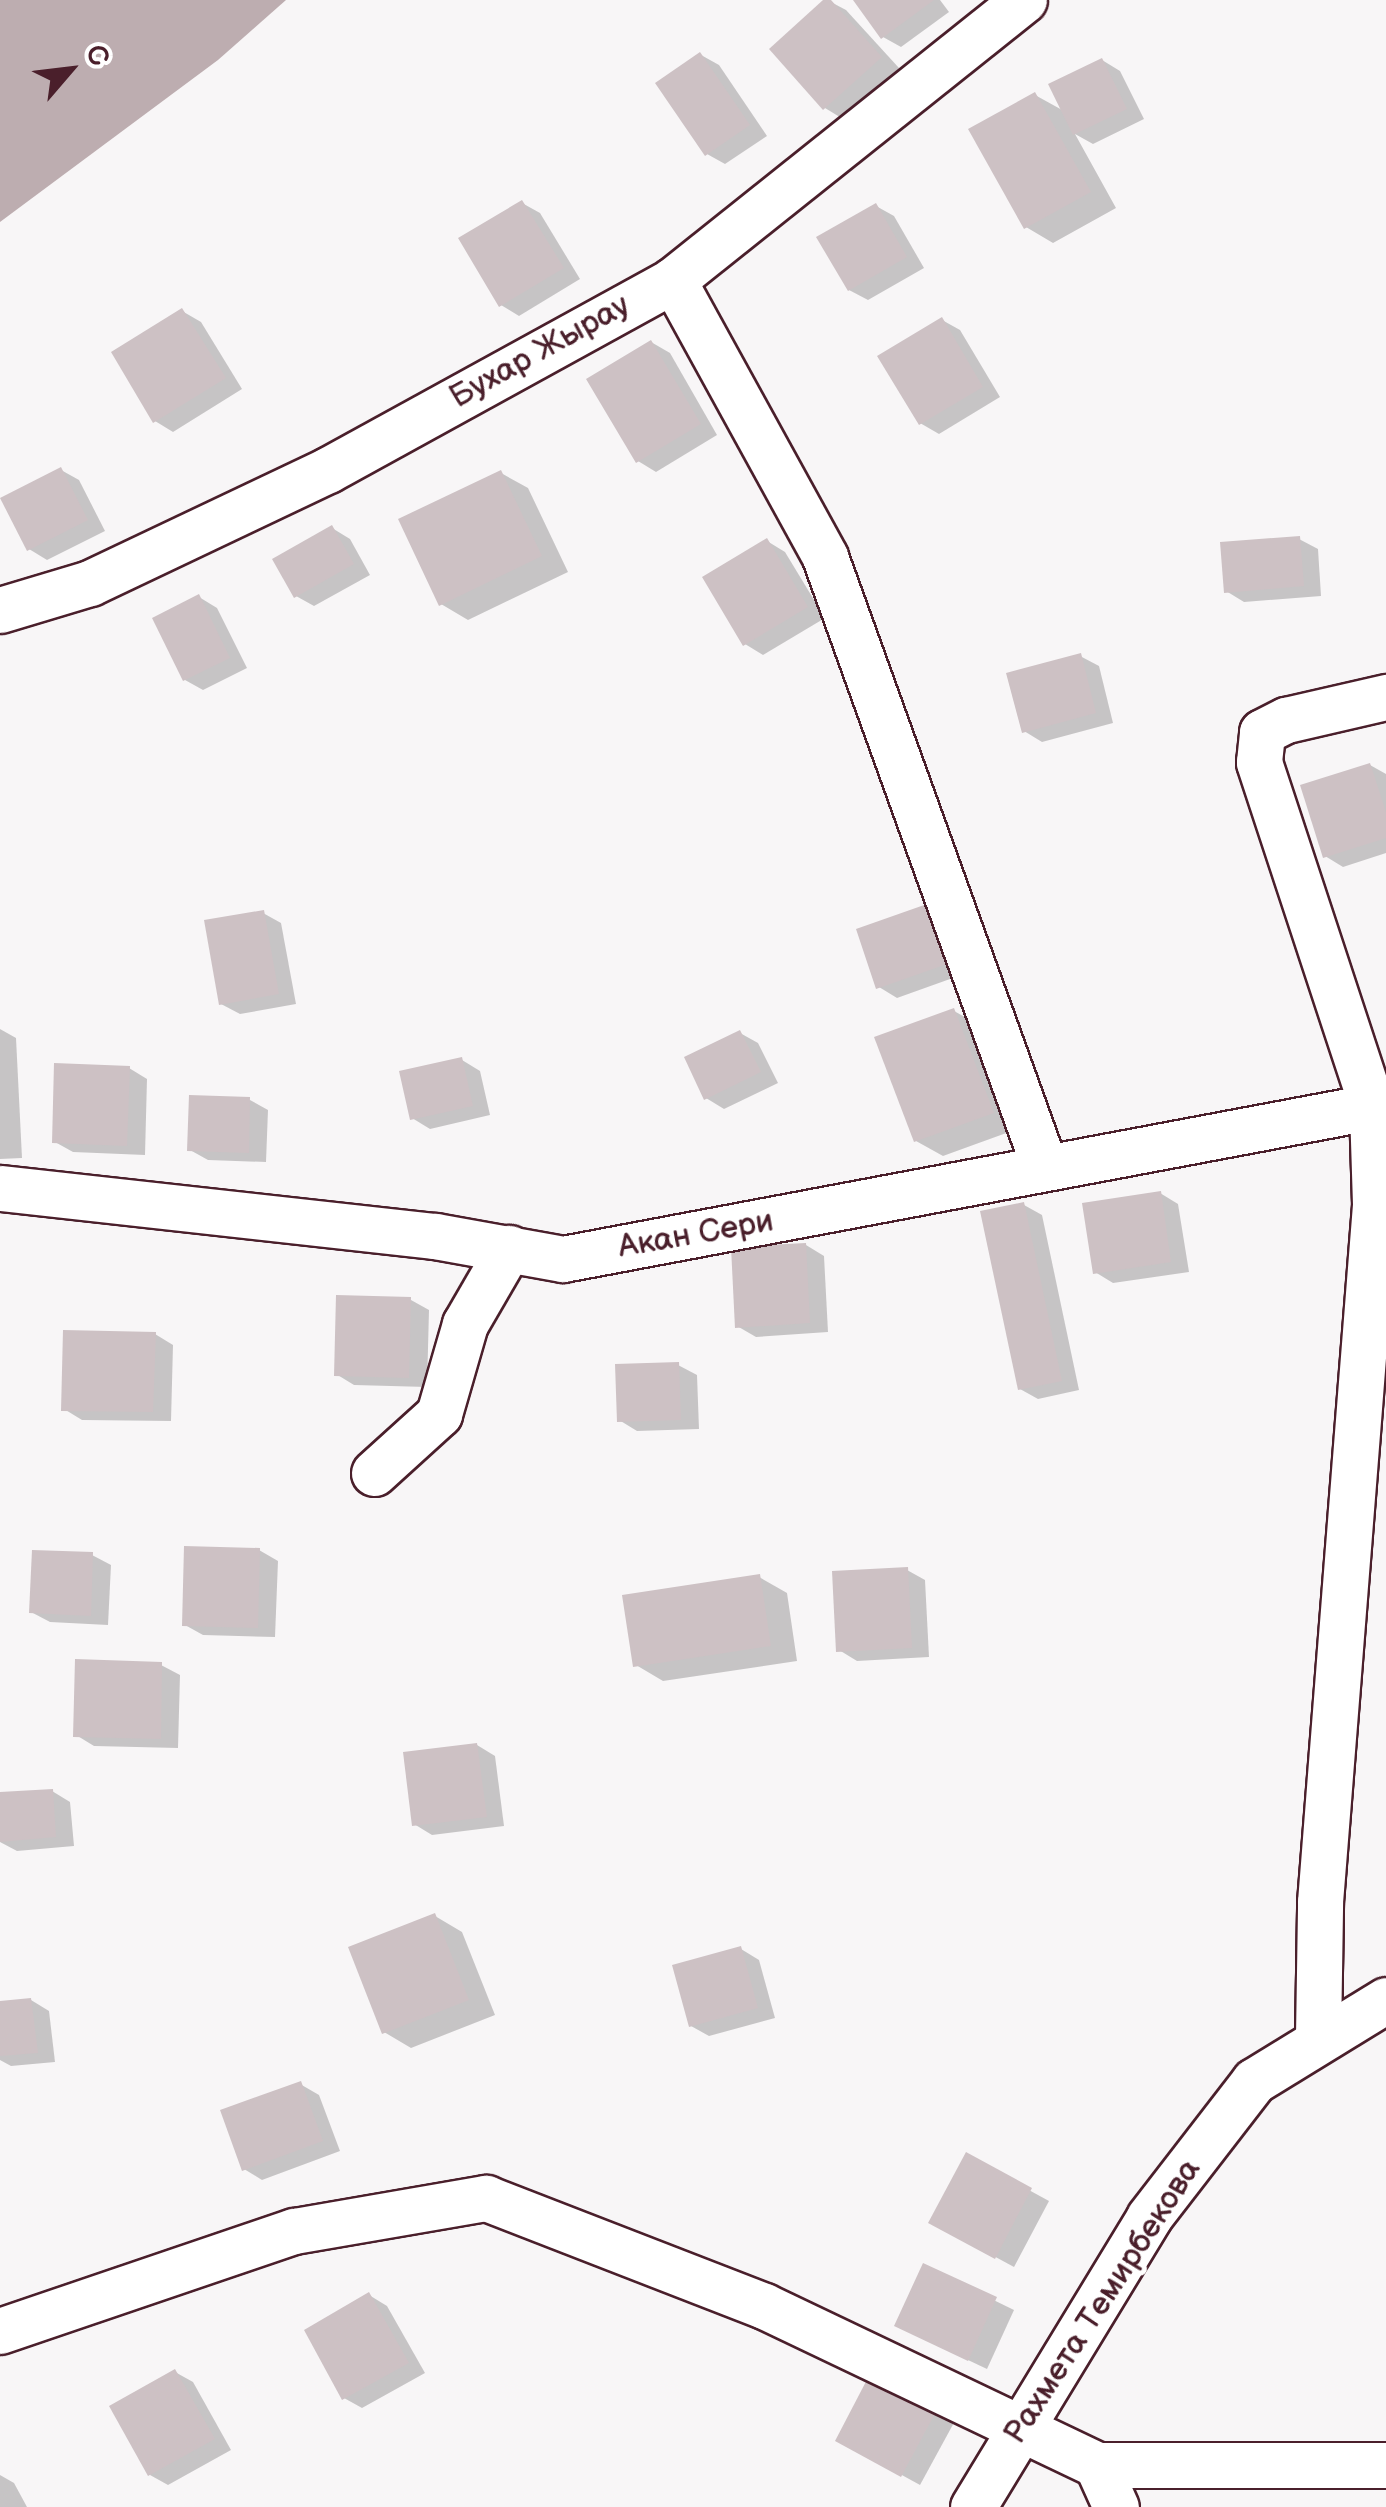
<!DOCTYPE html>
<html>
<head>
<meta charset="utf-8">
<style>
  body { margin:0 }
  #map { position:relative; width:1386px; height:2507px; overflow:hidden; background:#f8f6f7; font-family:"Balsamiq Sans",sans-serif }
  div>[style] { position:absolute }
  .water>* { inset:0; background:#bdadb0 }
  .shadow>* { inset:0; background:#0003 }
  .building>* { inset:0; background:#cdc1c4 }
  .roads { filter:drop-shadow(2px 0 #4a1f2b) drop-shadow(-2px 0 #4a1f2b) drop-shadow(0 2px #4a1f2b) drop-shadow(0 -2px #4a1f2b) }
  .minor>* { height:45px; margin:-22.5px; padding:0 22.5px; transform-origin:22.5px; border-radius:22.5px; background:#fff }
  span { translate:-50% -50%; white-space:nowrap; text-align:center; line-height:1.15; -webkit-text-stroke:10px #fff; paint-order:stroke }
  .street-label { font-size:32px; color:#4a1f2b }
  .north { position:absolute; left:20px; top:20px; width:100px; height:100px; -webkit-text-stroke:8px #fff; paint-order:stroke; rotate:62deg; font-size:28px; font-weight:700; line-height:40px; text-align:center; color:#4a1f2b }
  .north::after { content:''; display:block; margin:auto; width:35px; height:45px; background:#4a1f2b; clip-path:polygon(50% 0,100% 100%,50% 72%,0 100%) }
</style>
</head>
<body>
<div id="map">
  <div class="water">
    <div style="clip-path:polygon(0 0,286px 0,218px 60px,0 222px)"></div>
  </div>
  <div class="shadow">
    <div style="clip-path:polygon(827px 0,846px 10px,899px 68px,843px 119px,825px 108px)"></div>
    <div style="clip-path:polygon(856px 0,940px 0,949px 12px,901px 47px,883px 37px)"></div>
    <div style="clip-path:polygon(701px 55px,719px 65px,767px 136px,725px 164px,707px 154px)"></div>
    <div style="clip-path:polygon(1102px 60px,1120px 71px,1144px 119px,1093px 144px,1075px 134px,1116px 208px,1053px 243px,1026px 227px,1035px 95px,1064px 111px)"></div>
    <div style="clip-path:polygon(522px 203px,540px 213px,580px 279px,519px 316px,501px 305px)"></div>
    <div style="clip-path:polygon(876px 206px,894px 216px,924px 268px,868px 300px,849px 290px)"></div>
    <div style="clip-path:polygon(182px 311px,201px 322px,242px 389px,173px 432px,155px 421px)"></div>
    <div style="clip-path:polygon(942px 320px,960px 330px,1000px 397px,939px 434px,920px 423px)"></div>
    <div style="clip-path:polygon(651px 342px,670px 353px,717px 435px,656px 472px,638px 461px)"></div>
    <div style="clip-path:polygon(61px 470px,79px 480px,105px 531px,47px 560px,29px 549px)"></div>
    <div style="clip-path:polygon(501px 473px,528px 488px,568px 572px,468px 620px,441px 604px)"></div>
    <div style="clip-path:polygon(332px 528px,350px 539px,370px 575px,314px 606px,296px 596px)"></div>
    <div style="clip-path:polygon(1299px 539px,1318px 549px,1321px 596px,1244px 602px,1226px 591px)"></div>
    <div style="clip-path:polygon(767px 541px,785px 552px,825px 618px,763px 655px,745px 644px)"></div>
    <div style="clip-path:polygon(199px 597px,217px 608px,247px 668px,203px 690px,185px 680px)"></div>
    <div style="clip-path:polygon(1080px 656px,1099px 666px,1113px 723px,1042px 742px,1024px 731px)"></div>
    <div style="clip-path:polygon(1370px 765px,1386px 774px,1386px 853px,1343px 867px,1325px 856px)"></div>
    <div style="clip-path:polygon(927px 907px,964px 974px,897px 998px,879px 987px)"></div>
    <div style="clip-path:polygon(263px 913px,281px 923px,296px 1004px,240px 1014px,221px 1004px)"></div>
    <div style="clip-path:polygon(954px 1011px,981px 1026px,1020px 1128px,943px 1156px,916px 1141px)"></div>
    <div style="clip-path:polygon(0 1029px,16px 1038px,22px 1158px,0 1159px)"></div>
    <div style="clip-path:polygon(740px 1033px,758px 1043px,778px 1083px,724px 1109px,706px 1098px)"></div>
    <div style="clip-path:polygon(462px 1060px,480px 1071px,490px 1115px,430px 1129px,412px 1118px)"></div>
    <div style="clip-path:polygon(129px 1068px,147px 1079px,145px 1155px,73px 1152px,55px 1142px)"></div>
    <div style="clip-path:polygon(250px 1100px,268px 1110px,266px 1162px,208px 1160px,190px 1150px)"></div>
    <div style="clip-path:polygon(1160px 1193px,1178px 1204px,1189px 1272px,1113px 1283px,1095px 1272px)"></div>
    <div style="clip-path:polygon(1024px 1205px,1042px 1215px,1079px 1390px,1038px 1399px,1020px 1389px)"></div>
    <div style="clip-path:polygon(806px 1245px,824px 1256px,828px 1332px,756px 1337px,737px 1326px)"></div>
    <div style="clip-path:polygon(411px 1300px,429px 1310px,427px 1387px,354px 1385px,336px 1374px)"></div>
    <div style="clip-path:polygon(155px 1334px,173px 1345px,171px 1421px,82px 1420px,64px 1409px)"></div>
    <div style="clip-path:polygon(678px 1365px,697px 1375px,699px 1429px,637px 1431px,619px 1420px)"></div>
    <div style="clip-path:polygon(259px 1550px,278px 1561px,275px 1637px,203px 1635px,185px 1625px)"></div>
    <div style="clip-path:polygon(92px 1555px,111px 1565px,108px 1625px,50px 1622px,31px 1612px)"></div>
    <div style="clip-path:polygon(907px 1570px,925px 1580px,929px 1657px,857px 1661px,839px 1650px)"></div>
    <div style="clip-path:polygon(759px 1577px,787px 1593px,797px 1661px,663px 1681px,636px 1665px)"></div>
    <div style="clip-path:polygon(161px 1665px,180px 1675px,178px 1748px,94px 1746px,76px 1735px)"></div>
    <div style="clip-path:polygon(477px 1745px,495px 1756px,504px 1826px,432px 1835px,414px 1824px)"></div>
    <div style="clip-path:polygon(52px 1791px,70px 1802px,74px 1846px,17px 1851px,0 1842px,0 1795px)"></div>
    <div style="clip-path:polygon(435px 1916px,462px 1932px,495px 2015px,411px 2048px,384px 2032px)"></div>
    <div style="clip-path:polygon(741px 1949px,759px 1960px,775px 2018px,709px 2036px,691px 2026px)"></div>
    <div style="clip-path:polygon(31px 2000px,49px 2011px,55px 2062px,11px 2066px,0 2060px,0 2004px)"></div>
    <div style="clip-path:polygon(300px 2084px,319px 2095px,340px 2151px,262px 2180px,244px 2169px)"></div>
    <div style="clip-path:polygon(967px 2156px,1049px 2201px,1014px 2267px,931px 2222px)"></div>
    <div style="clip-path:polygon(924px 2266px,1014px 2310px,987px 2369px,915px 2335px)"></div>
    <div style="clip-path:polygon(369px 2295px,387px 2306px,425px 2373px,362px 2408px,344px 2398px)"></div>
    <div style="clip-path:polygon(175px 2372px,193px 2382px,231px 2450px,168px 2485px,150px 2475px)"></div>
    <div style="clip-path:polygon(873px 2374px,956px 2419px,920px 2485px,838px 2440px)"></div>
    <div style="clip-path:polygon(0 2475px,14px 2483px,27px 2507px,0 2507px)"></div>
  </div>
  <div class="building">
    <div style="clip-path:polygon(823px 0,831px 0,882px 57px,823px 110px,769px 49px)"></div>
    <div style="clip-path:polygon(853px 0,934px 0,881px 39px)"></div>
    <div style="clip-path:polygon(700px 52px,750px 125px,705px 156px,655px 83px)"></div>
    <div style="clip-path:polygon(1102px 58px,1127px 109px,1073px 135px,1048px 84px)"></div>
    <div style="clip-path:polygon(1035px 92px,1091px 192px,1024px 229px,968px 129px)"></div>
    <div style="clip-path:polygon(522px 200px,564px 268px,499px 307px,458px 238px)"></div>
    <div style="clip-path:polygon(876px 203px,907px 257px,848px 291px,816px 237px)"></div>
    <div style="clip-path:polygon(182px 308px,226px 378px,153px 423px,111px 352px)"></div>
    <div style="clip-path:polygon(942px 317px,983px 387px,919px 425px,877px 356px)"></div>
    <div style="clip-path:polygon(651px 340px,701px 424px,636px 463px,586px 379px)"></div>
    <div style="clip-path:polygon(61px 467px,88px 520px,27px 551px,0 498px)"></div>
    <div style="clip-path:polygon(501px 470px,542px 556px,439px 606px,398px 519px)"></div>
    <div style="clip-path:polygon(332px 525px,354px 564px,294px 598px,272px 559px)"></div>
    <div style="clip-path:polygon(1300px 536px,1304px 586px,1224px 593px,1220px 542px)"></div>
    <div style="clip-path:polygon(767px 538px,808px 607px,743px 646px,702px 577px)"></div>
    <div style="clip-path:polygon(199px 594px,230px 658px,183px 681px,152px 618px)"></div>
    <div style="clip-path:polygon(1081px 653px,1096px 713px,1022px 733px,1006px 673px)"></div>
    <div style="clip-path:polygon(1370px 763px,1386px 812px,1386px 838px,1323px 858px,1300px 785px)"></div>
    <div style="clip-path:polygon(927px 904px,947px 964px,876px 989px,856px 929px)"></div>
    <div style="clip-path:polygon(264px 910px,279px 994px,219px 1005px,204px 920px)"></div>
    <div style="clip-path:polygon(954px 1008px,994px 1113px,914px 1142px,874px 1037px)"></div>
    <div style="clip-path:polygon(740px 1030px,761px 1072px,704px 1100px,684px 1057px)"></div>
    <div style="clip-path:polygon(462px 1057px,473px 1106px,410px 1120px,399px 1071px)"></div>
    <div style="clip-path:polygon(54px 1063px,130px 1066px,127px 1146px,52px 1143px)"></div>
    <div style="clip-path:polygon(189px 1095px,250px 1097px,249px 1153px,187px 1151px)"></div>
    <div style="clip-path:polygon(1161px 1191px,1171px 1262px,1093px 1274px,1082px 1203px)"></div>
    <div style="clip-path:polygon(1024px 1202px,1062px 1381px,1018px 1390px,980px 1211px)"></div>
    <div style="clip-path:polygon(806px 1243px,810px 1323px,735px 1328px,731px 1247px)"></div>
    <div style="clip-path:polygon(336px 1295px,411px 1297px,409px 1378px,334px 1376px)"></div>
    <div style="clip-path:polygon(63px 1330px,156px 1332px,153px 1412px,61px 1411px)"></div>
    <div style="clip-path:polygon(679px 1362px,681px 1420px,617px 1422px,615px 1364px)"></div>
    <div style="clip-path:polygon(184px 1546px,260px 1548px,258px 1628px,182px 1626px)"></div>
    <div style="clip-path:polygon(32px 1550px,93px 1552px,91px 1616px,29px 1613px)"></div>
    <div style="clip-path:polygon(908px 1567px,912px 1648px,836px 1652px,832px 1571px)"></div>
    <div style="clip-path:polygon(760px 1574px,771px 1646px,633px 1667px,622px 1595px)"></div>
    <div style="clip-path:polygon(75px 1659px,162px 1662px,161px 1739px,73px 1737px)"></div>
    <div style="clip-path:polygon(477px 1743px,487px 1817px,412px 1826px,403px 1752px)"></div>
    <div style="clip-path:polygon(53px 1789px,56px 1837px,0 1842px,0 1792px)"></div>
    <div style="clip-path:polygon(435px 1913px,469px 2000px,382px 2034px,348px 1947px)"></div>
    <div style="clip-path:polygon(741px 1946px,758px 2008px,689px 2027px,672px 1965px)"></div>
    <div style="clip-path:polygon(31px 1998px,38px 2053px,0 2056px,0 2001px)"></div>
    <div style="clip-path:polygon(301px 2081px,323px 2141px,242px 2171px,220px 2110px)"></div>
    <div style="clip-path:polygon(966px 2152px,1032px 2188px,995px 2259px,928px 2223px)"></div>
    <div style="clip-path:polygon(923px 2263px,997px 2297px,968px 2361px,894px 2326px)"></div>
    <div style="clip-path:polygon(369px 2292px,409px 2363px,342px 2400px,304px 2330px)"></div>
    <div style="clip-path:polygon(175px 2369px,215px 2439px,148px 2476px,109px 2406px)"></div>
    <div style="clip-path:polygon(872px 2370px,939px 2406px,901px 2477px,835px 2441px)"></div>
  </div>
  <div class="roads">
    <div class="minor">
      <div style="left:673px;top:280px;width:316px;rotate:61.2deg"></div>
      <div style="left:825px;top:557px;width:649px;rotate:70.2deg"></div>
      <div style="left:0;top:610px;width:94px;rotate:-16.7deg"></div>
      <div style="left:90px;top:583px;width:263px;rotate:-25.4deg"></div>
      <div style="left:328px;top:470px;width:394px;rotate:-28.8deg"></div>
      <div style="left:673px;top:280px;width:449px;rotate:-38.6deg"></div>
      <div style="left:0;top:1188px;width:438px;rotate:6.3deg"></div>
      <div style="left:435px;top:1236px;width:130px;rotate:10.2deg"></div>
      <div style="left:563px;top:1259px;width:837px;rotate:-10.67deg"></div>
      <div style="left:374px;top:1473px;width:88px;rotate:-42.2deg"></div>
      <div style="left:439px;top:1414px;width:94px;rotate:-73.9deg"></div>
      <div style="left:465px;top:1324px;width:88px;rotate:-59.9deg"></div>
      <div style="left:1318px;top:2036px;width:134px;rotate:-89.1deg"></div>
      <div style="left:1320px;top:1902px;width:700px;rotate:-85.49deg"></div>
      <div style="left:1375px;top:1204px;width:98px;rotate:-91.8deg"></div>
      <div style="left:1372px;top:1106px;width:362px;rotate:-108.2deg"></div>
      <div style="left:1259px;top:762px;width:30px;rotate:-84deg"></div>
      <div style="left:1262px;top:732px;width:27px;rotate:-27deg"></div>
      <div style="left:1286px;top:720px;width:103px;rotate:-13deg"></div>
      <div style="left:0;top:2331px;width:311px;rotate:-18.8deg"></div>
      <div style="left:294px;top:2231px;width:195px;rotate:-9.8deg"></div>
      <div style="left:486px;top:2198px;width:298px;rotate:21.2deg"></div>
      <div style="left:764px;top:2306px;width:369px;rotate:25.5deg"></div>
      <div style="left:1097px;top:2465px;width:289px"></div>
      <div style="left:1097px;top:2465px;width:46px;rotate:65.7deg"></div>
      <div style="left:973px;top:2507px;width:339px;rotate:-58.7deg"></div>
      <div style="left:1149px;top:2217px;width:172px;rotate:-52.3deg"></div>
      <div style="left:1254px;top:2081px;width:155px;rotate:-31.5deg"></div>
    </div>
  </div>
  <div class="street-label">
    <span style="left:540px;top:352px;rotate:-29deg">Бухар Жырау</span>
    <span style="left:696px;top:1235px;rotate:-10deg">Акан Сери</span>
    <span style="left:1103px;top:2302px;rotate:-57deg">Рахмета Темирбекова</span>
  </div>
  <div class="north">С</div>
</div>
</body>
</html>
